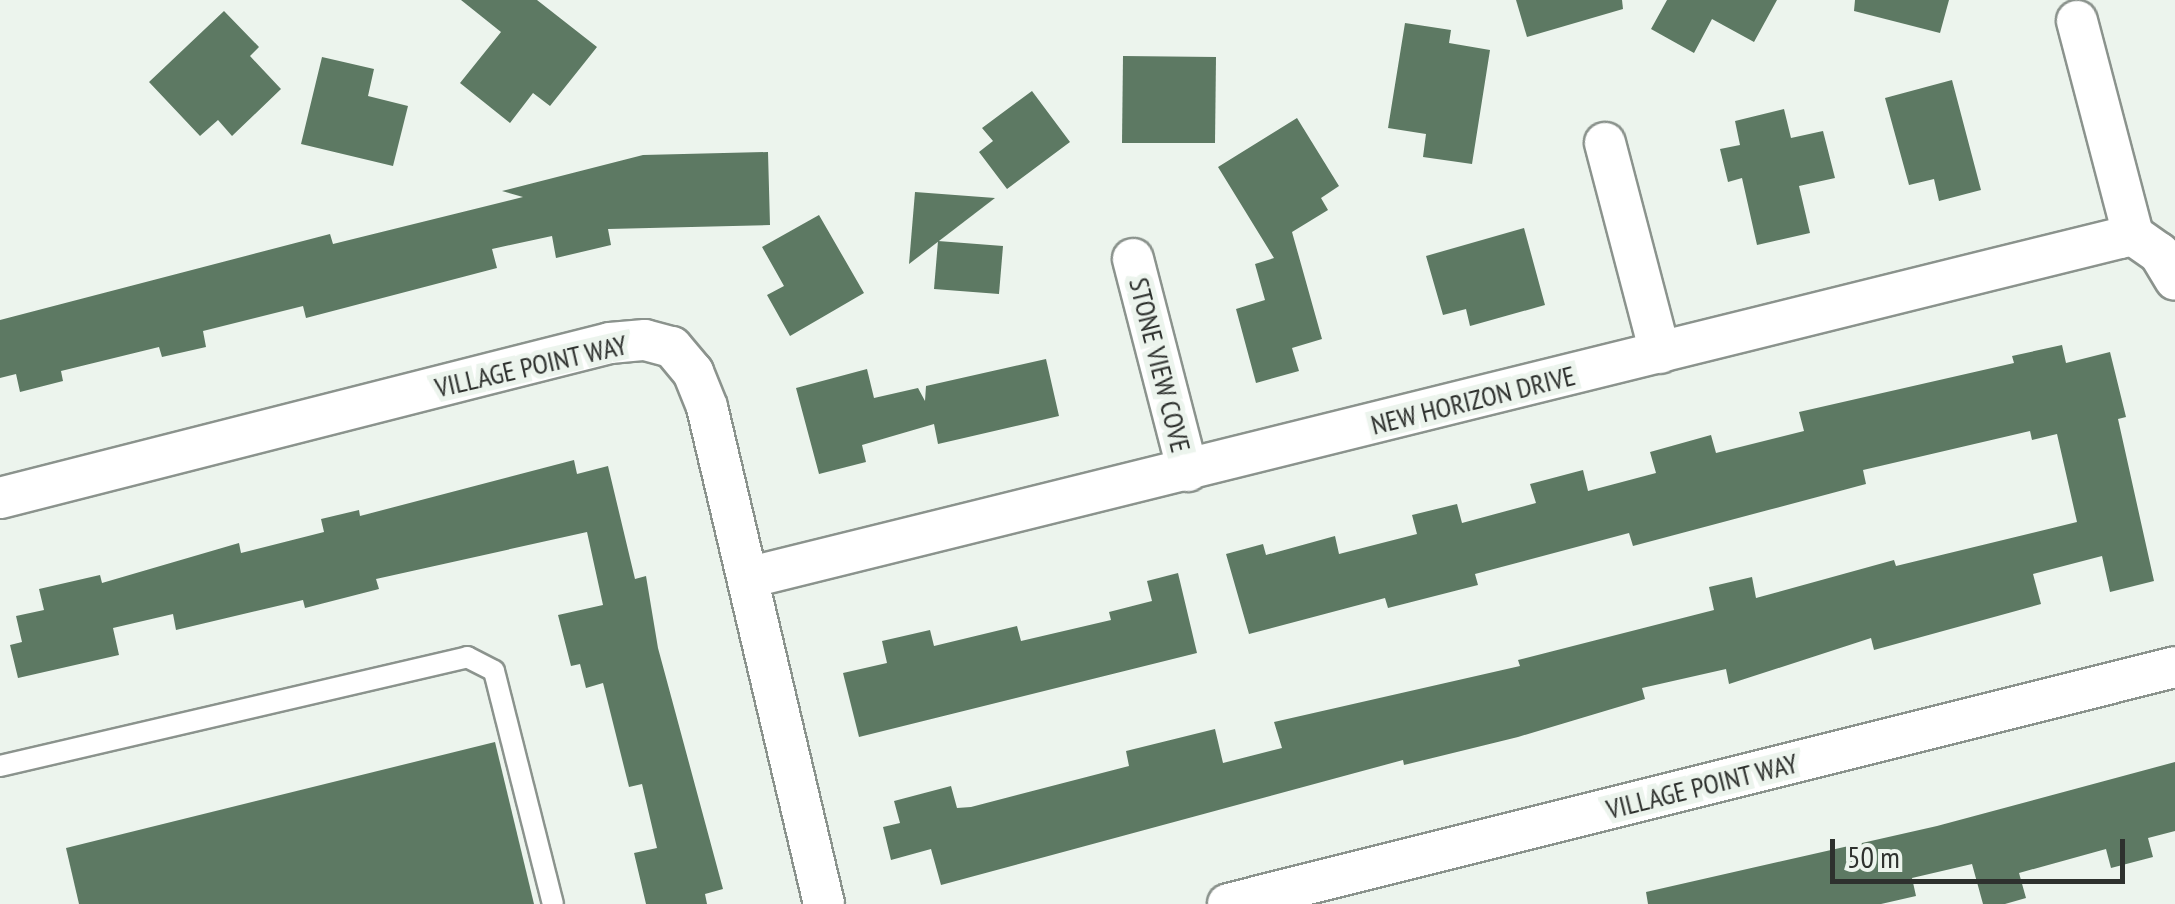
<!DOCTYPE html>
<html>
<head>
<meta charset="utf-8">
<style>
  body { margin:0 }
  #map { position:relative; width:2175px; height:904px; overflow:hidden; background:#ecf4ed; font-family:"PT Sans Narrow",sans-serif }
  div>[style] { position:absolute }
  .building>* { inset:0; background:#5d7963 }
  .roads { filter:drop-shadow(2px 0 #8b938d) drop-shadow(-2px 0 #8b938d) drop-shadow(0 2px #8b938d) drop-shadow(0 -2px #8b938d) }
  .service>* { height:20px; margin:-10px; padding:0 10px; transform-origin:10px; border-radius:10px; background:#fff }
  .minor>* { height:40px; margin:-20px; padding:0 20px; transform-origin:20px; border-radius:20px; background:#fff }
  span { translate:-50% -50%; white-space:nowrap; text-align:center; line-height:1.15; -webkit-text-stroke:10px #ecf4ed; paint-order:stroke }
  .street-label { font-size:28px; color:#2e312e }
  .scale { position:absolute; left:1830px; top:839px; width:295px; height:45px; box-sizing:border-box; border:5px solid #2e312e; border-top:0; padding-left:12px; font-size:30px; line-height:35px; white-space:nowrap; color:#2e312e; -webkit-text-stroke:8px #ecf4ed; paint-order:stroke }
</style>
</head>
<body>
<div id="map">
  <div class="building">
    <div style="clip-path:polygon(461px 0,537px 0,597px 47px,550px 106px,533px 93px,510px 123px,460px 83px,501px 32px)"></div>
    <div style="clip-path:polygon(1516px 0,1622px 0,1623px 9px,1527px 37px)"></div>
    <div style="clip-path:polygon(1667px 0,1777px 0,1754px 42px,1712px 19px,1694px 53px,1651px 29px)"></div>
    <div style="clip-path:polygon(1855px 0,1949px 0,1940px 33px,1854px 11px)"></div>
    <div style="clip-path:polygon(224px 11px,259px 47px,250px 56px,281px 89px,232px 136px,218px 120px,200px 136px,149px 82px)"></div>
    <div style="clip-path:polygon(1405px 23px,1451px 30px,1449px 43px,1490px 50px,1472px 164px,1423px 157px,1426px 134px,1388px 128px)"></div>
    <div style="clip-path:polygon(1123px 56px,1216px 57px,1215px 143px,1122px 143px)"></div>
    <div style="clip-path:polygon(322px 57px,374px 69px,368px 96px,408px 106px,393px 166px,301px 144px)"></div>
    <div style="clip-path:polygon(1952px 80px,1981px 190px,1939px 201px,1934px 179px,1909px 185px,1885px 98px)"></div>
    <div style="clip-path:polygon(1032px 91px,1070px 142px,1007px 189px,979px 152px,993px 141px,982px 128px)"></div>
    <div style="clip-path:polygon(1784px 109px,1791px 138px,1823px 131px,1835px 178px,1799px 186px,1810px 233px,1757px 245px,1742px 178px,1728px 182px,1720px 149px,1740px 145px,1735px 121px)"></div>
    <div style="clip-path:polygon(1297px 118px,1339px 186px,1321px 198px,1328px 210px,1292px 232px,1322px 339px,1292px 348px,1299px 371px,1256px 383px,1236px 309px,1265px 300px,1255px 264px,1274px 258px,1218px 167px)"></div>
    <div style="clip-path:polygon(768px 152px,770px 225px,608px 229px,611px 245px,556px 258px,552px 236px,492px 249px,497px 268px,306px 318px,303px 306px,203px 331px,206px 347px,162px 357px,159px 347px,61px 371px,63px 381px,20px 392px,16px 374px,0 378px,0 320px,330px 234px,333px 244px,523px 197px,502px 191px,643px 155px)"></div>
    <div style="clip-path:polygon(915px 192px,995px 198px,909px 264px)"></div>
    <div style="clip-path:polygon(819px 215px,864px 293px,790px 336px,767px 295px,784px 286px,762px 247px)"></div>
    <div style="clip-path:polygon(1524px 228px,1545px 305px,1470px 326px,1466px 309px,1443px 315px,1426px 256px)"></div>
    <div style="clip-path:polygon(938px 241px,1003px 246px,999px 294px,934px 289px)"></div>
    <div style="clip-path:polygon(2062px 345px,2066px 363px,2110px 352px,2126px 417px,2118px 419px,2154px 581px,2110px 592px,2102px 556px,2033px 574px,2041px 604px,1874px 650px,1871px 638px,1729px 684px,1726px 669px,1642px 688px,1645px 699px,1518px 737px,1404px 765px,1403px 760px,941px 885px,931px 849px,891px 860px,883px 827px,900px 823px,894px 801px,951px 786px,957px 808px,971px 807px,1129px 766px,1126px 751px,1215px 729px,1223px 763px,1282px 748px,1274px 722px,1520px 666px,1518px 660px,1714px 610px,1709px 587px,1752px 577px,1756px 598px,1894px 560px,1896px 566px,2077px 522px,2057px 434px,2032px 440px,2030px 431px,1863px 470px,1866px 484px,1633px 546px,1629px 533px,1475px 574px,1478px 585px,1388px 608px,1385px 598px,1249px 634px,1226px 554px,1263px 544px,1266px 555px,1335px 536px,1339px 554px,1417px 534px,1412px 515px,1457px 504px,1462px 523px,1536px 503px,1530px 484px,1583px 470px,1588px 491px,1656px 473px,1650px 452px,1711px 435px,1716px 453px,1804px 431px,1799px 412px,2014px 363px,2012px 356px)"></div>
    <div style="clip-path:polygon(1046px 359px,1059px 416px,938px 444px,934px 424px,862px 445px,866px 462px,819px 474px,796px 388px,867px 369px,874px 398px,918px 388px,925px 401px,926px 386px)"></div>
    <div style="clip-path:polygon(574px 460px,577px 474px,608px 466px,635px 579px,646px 576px,658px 648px,723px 889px,705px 894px,707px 904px,646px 904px,634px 853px,657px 848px,642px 784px,629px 787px,603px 683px,586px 688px,580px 664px,571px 666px,558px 615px,603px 605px,587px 532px,376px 579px,379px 589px,305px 608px,303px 600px,176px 630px,173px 614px,113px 628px,119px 655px,18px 678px,10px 645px,22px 642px,16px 616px,44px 610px,39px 589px,100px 575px,102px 583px,239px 543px,241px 553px,324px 532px,321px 519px,359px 510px,360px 516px)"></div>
    <div style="clip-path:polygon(1178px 573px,1197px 653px,859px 737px,843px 673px,887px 663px,882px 641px,930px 630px,934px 646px,1017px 626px,1021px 641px,1111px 620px,1109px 612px,1152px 601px,1147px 581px)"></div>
    <div style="clip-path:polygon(495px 742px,534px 904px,79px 904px,66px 848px)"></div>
    <div style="clip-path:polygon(2175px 762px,2175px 831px,2148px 838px,2153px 857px,2111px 868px,2106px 849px,2019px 873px,2026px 898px,2005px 904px,1983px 904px,1972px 864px,1912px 878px,1916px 896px,1881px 904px,1648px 904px,1646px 892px,1937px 826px)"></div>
  </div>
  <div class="roads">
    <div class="service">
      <div style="left:0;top:766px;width:480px;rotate:-13.1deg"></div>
      <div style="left:467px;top:657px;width:30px;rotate:27deg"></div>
      <div style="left:494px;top:671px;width:240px;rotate:75.8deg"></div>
    </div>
    <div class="minor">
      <div style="left:2077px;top:21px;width:221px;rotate:75.3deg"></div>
      <div style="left:1605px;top:143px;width:217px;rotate:75.3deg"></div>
      <div style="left:1133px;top:259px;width:219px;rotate:75.5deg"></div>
      <div style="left:0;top:498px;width:629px;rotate:-14.26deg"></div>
      <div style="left:610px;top:343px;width:35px;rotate:-5deg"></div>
      <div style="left:645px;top:340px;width:28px;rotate:15deg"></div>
      <div style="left:672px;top:347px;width:33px;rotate:50deg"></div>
      <div style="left:693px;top:372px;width:38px;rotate:68deg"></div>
      <div style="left:707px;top:407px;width:511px;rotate:76.75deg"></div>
      <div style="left:751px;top:577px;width:1410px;rotate:-13.91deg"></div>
      <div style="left:2120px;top:238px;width:13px;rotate:-13deg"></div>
      <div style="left:2133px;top:235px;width:32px;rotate:35deg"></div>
      <div style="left:2159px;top:253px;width:31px;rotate:59deg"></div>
      <div style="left:1228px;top:904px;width:976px;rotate:-14.05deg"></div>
    </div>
  </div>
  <div class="street-label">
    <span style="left:1160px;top:365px;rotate:76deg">STONE VIEW COVE</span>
    <span style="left:531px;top:366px;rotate:-13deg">VILLAGE POINT WAY</span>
    <span style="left:1473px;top:400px;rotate:-14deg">NEW HORIZON DRIVE</span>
    <span style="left:1702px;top:786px;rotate:-14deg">VILLAGE POINT WAY</span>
  </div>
  <div class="scale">50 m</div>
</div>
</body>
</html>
